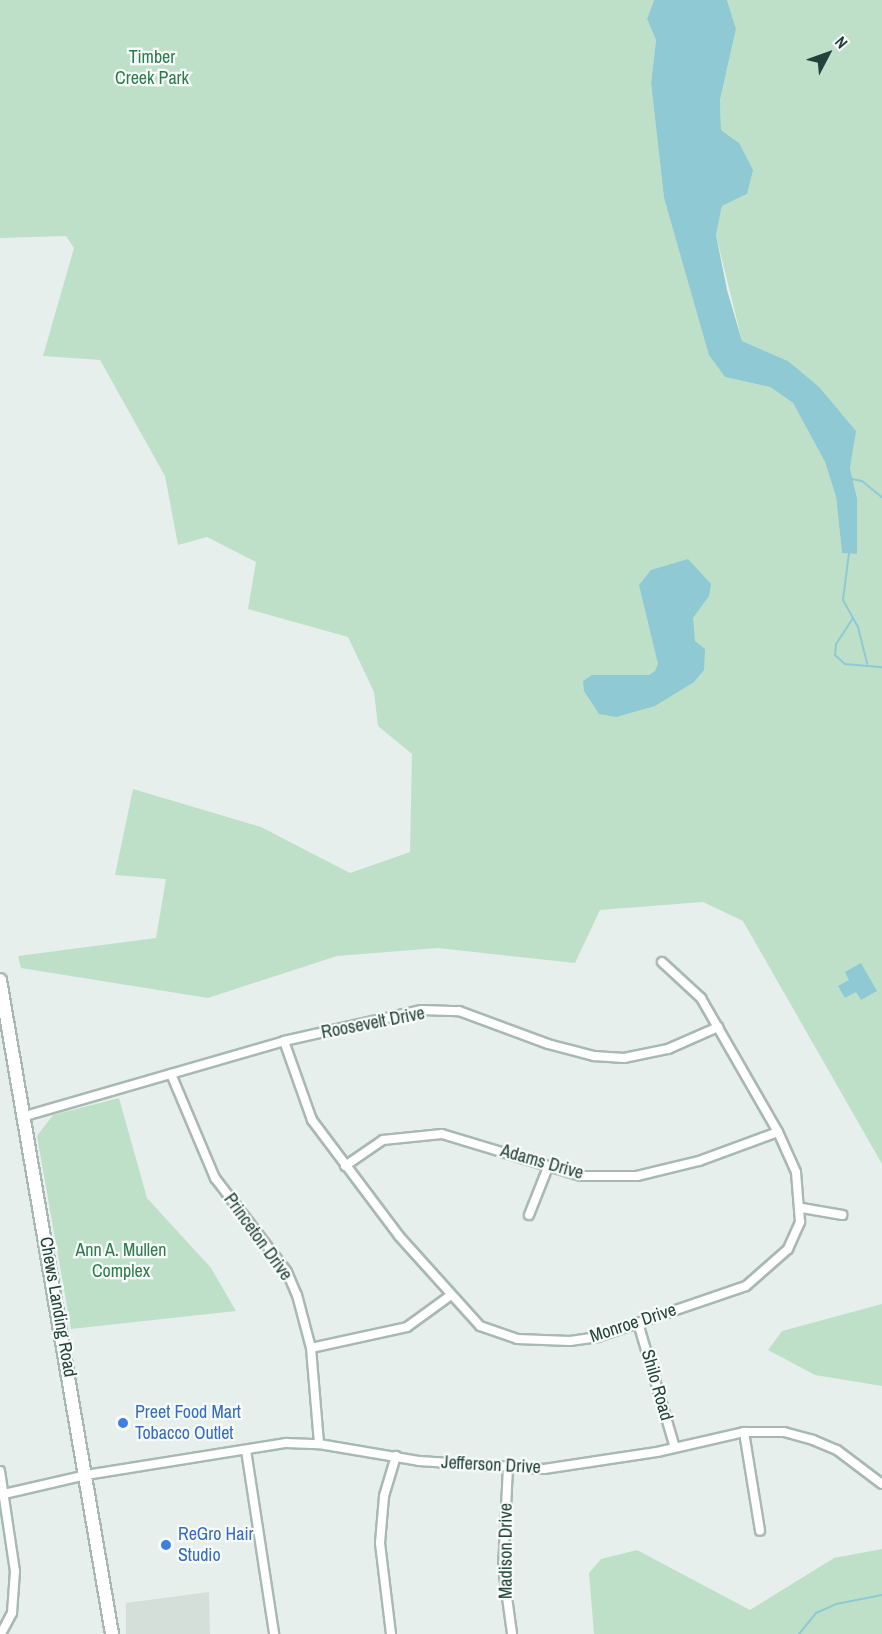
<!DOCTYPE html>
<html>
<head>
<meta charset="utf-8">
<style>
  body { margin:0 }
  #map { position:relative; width:882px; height:1634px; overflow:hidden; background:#e6efeb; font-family:"Archivo Narrow",sans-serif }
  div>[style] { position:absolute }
  .built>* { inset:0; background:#d4dfda }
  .green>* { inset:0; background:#bfe0c8 }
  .water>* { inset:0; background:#8ec9d4 }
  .stream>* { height:2px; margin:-1px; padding:0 1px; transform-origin:1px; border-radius:1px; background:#8ec9d4 }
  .roads { filter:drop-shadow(2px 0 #a8b8b2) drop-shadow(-2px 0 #a8b8b2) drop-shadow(0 2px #a8b8b2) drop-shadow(0 -2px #a8b8b2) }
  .street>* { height:8px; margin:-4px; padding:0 4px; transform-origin:4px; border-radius:4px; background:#fff }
  .secondary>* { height:12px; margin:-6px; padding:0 6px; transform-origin:6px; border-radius:6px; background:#fff }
  .dots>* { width:16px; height:16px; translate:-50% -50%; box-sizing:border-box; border:3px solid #f7fbf9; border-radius:50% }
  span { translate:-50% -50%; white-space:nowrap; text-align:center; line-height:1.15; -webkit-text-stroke:4.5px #f7fbf9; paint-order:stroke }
  .park-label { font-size:18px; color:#2d7a4b }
  .street-label { font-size:18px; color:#24423a }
  .shop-label { font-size:18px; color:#366cbe }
  .left { translate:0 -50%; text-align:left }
  .north { position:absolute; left:798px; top:24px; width:60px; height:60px; -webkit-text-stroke:4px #f7fbf9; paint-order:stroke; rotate:49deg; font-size:16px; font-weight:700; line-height:24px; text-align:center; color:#24423a }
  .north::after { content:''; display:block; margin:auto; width:21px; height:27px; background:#24423a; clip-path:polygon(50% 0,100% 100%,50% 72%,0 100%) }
</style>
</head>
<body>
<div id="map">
  <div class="built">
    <div style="clip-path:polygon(209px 1592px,210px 1634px,126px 1634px,126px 1603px)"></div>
  </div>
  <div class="green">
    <div style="clip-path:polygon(0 0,654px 0,647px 19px,656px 40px,651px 83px,664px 198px,697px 311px,725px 377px,770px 387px,793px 403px,825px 462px,836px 497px,842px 553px,857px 498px,850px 468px,855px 430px,788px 361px,742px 341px,716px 235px,722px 206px,747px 194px,739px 143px,721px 130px,720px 100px,736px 29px,727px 0,882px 0,882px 1164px,743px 921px,703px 902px,600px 910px,575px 963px,438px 948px,337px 956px,208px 998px,21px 968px,18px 956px,156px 938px,166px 879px,115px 875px,133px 789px,261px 827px,350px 873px,410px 852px,412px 754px,378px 726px,374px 692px,348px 637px,248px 609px,256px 562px,207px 537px,178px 545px,165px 476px,100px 360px,43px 356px,74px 248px,66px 236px,0 238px)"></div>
    <div style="clip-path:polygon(119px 1098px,147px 1198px,211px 1268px,236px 1311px,71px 1329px,37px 1136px,53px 1115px)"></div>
    <div style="clip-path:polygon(882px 1304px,882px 1386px,815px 1375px,768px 1350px,782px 1331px)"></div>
    <div style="clip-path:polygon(882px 1549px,882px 1634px,594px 1634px,589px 1573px,601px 1559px,637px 1550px,750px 1610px,834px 1558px)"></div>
  </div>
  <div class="water">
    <div style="clip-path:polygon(654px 0,727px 0,736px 29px,720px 100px,721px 130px,739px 143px,753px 170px,747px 194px,722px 206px,716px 235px,727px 290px,742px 341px,788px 361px,819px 387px,856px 431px,850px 468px,857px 498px,857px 554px,842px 553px,836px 497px,825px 462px,793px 403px,770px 387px,725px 377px,709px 355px,664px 198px,651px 83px,656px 40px,647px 19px)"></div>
    <div style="clip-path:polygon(688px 559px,711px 584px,709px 596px,693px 618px,695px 641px,705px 649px,704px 670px,694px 682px,655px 706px,616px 717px,599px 714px,584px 691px,583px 681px,592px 675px,649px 675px,655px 671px,658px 664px,639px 585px,651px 570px)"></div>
    <div style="clip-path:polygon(861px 963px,877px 991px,861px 1000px,856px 992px,845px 998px,838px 986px,849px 980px,845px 972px)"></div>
  </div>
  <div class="stream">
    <div style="left:852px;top:479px;width:10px;rotate:11deg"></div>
    <div style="left:862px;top:481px;width:26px;rotate:39deg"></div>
    <div style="left:849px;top:553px;width:47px;rotate:97.3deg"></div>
    <div style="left:843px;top:600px;width:31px;rotate:61deg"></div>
    <div style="left:858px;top:627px;width:38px;rotate:76deg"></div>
    <div style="left:853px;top:618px;width:31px;rotate:123deg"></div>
    <div style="left:836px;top:644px;width:11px;rotate:95deg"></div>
    <div style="left:835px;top:655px;width:13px;rotate:42deg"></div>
    <div style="left:845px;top:664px;width:37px;rotate:5deg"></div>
    <div style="left:799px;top:1634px;width:27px;rotate:-51deg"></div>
    <div style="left:816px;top:1613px;width:22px;rotate:-24deg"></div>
    <div style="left:836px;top:1604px;width:47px;rotate:-11.1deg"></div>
  </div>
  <div class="roads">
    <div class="street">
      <div style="left:284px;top:1041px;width:84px;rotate:70.5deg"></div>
      <div style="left:312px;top:1120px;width:145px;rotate:53.1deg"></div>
      <div style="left:399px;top:1236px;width:121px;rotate:48deg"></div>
      <div style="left:480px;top:1326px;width:39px;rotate:19deg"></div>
      <div style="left:517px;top:1339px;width:53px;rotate:2.2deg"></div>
      <div style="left:570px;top:1341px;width:27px;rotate:-8deg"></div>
      <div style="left:597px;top:1337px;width:157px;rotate:-18.9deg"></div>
      <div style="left:746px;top:1286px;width:56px;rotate:-41.4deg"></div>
      <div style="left:788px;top:1249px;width:30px;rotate:-66deg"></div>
      <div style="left:800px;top:1222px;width:50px;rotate:-94.6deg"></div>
      <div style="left:796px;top:1172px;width:44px;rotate:-114.2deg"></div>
      <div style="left:778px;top:1132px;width:155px;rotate:-119.9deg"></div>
      <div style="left:701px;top:998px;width:53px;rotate:-137.3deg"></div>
      <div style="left:171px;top:1074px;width:113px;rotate:67.1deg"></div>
      <div style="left:215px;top:1178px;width:118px;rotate:52.5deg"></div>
      <div style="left:287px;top:1272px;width:25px;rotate:67deg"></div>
      <div style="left:297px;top:1295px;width:55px;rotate:75.2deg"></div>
      <div style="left:311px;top:1348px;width:96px;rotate:85.2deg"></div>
      <div style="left:25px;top:1116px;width:270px;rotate:-16.1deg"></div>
      <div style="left:284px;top:1041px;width:141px;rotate:-12.7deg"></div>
      <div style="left:422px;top:1010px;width:37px;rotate:2deg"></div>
      <div style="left:459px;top:1011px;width:95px;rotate:20.3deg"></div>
      <div style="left:548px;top:1044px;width:48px;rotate:14.6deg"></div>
      <div style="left:594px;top:1056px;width:30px;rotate:4deg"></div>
      <div style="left:624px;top:1058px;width:45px;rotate:-11.6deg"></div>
      <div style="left:668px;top:1049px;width:55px;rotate:-23.7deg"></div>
      <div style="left:345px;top:1166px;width:46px;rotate:-34.4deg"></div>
      <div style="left:383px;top:1140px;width:59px;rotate:-5.8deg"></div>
      <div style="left:442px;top:1134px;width:145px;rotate:16.8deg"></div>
      <div style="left:581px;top:1176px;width:56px"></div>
      <div style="left:637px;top:1176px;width:64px;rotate:-13.6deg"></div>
      <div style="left:699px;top:1161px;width:84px;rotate:-20.2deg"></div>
      <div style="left:802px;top:1208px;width:41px;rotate:9.9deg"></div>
      <div style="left:529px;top:1215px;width:52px;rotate:-68.4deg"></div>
      <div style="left:638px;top:1323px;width:130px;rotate:73.5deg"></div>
      <div style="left:311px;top:1348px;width:98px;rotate:-12.3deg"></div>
      <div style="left:407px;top:1327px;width:54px;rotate:-36deg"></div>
      <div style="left:744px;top:1432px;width:100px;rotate:80.8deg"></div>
      <div style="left:246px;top:1450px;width:186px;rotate:81.3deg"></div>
      <div style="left:508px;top:1467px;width:101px;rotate:92.8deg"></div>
      <div style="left:503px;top:1568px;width:67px;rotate:82.2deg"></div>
      <div style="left:0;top:1471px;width:101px;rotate:81.5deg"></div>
      <div style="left:15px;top:1571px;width:42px;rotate:94.1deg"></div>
      <div style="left:12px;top:1613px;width:24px;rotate:118deg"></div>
      <div style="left:4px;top:1494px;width:84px;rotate:-13deg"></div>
      <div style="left:86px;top:1475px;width:203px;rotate:-9.1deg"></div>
      <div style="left:286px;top:1443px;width:33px;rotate:2deg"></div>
      <div style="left:319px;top:1444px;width:101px;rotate:9.6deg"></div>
      <div style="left:419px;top:1461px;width:125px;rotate:3.7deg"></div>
      <div style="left:544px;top:1469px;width:114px;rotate:-8.6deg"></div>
      <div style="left:657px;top:1452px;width:89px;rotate:-12.9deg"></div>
      <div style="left:744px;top:1432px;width:40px"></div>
      <div style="left:784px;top:1432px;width:30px;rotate:15deg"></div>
      <div style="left:813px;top:1440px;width:26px;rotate:23deg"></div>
      <div style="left:837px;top:1450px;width:56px;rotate:37.1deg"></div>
      <div style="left:391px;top:1634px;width:92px;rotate:-96.9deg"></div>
      <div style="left:380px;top:1543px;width:47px;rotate:-85.1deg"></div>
      <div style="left:384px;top:1496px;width:42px;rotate:-73.3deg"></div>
    </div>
    <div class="secondary">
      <div style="left:0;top:980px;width:664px;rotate:80.28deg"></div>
    </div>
  </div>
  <div class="dots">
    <div style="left:123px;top:1423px;background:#3f7fe0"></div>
    <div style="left:166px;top:1545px;background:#3f7fe0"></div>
  </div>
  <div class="park-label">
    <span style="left:152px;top:68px">Timber<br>Creek Park</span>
    <span style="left:121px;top:1261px">Ann A. Mullen<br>Complex</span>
  </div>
  <div class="street-label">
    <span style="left:373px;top:1023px;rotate:-11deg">Roosevelt Drive</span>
    <span style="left:542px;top:1162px;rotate:16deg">Adams Drive</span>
    <span style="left:258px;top:1237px;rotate:54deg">Princeton Drive</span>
    <span style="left:58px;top:1307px;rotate:80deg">Chews Landing Road</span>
    <span style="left:633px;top:1323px;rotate:-18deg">Monroe Drive</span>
    <span style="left:657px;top:1385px;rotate:74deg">Shilo Road</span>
    <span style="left:491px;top:1465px;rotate:3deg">Jefferson Drive</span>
    <span style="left:506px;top:1551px;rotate:-90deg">Madison Drive</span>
  </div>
  <div class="shop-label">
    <span class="left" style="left:135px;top:1423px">Preet Food Mart<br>Tobacco Outlet</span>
    <span class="left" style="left:178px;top:1545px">ReGro Hair<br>Studio</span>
  </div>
  <div class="north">N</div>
</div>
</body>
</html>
